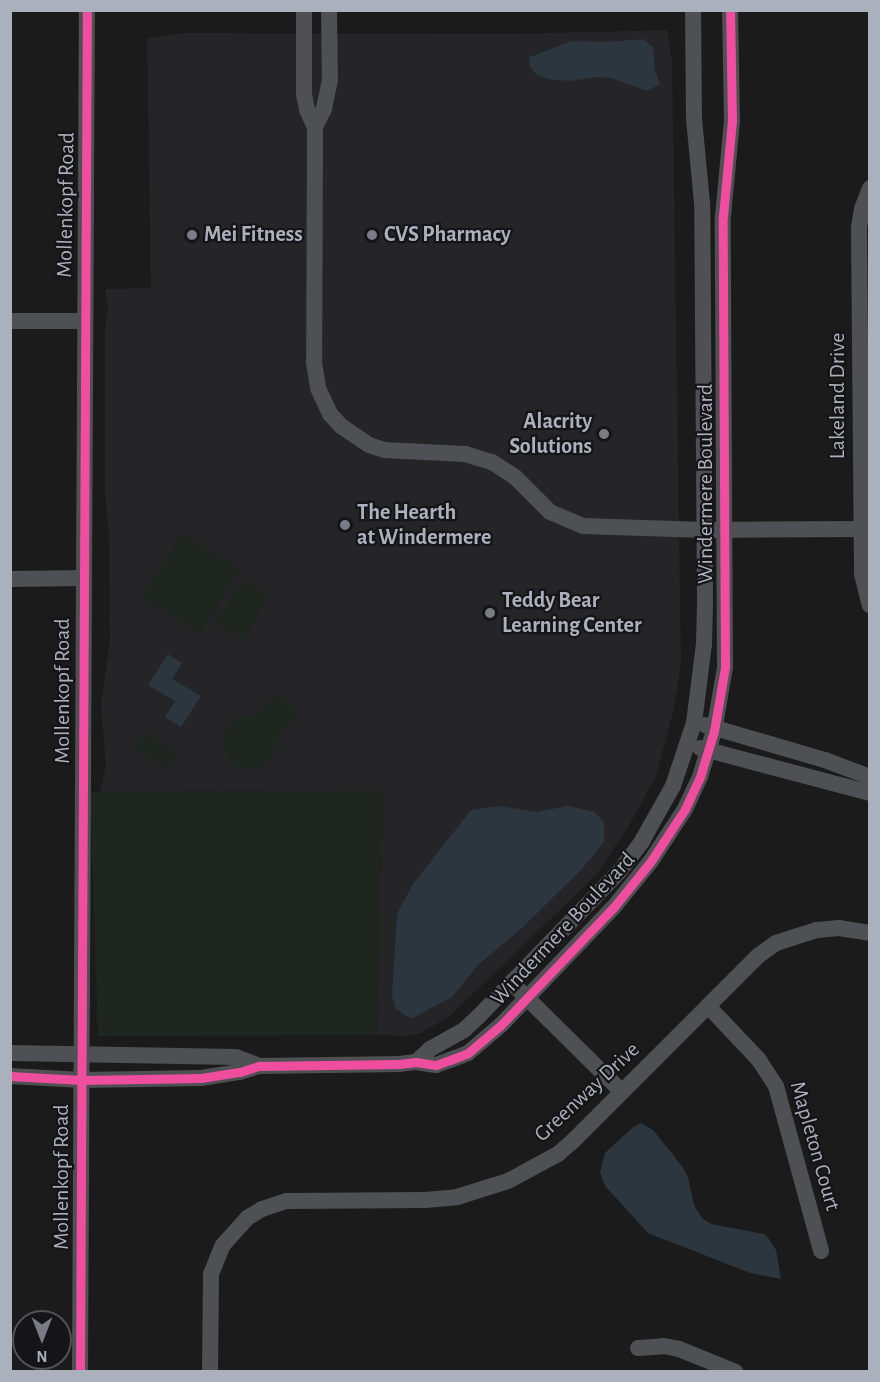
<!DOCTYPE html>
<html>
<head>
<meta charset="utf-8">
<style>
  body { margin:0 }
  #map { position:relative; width:880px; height:1382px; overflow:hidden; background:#1b1b1b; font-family:"Alegreya Sans",sans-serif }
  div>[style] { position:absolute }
  .built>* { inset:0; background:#252427 }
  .green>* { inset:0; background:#1e261f }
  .water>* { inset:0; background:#2c363e }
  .minor>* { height:16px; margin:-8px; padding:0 8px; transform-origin:8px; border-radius:8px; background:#4f5054 }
  .cycleway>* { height:9px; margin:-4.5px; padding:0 4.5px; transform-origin:4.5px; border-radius:4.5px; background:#ef4d9e }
  .dots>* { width:16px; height:16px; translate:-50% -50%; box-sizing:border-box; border:3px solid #151417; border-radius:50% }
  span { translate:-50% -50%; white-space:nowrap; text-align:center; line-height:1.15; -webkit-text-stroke:4.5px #151417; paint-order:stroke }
  .street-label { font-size:22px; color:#abb0bd }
  .poi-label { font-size:22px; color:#abb0bd; font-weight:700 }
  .left { translate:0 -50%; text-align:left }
  .right { translate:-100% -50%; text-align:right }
  .frame { position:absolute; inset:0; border:12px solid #abb0bd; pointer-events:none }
  .north { position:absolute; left:12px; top:1310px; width:60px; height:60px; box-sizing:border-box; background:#151417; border:2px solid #515259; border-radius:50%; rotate:180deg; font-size:16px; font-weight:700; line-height:24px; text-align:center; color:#abb0bd }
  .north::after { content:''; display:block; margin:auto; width:21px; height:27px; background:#797c84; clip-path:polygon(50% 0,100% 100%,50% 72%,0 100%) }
</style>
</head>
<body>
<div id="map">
  <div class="built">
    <div style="clip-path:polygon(667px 30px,672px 62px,681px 662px,675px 704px,656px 776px,631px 822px,596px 875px,450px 1016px,421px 1033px,409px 1036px,377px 1035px,382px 792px,100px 792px,106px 766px,101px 705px,110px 640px,109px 539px,105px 491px,105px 328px,108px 308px,105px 289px,151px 288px,147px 38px,184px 33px,511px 34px)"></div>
  </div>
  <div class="green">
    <div style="clip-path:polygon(182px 533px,240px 569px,201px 633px,142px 597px)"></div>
    <div style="clip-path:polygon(243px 580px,270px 596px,243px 640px,216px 623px)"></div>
    <div style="clip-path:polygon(279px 693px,300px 714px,278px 736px,277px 750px,266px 765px,257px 769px,240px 768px,232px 763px,223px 748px,225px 731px,237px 718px,256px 715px)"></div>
    <div style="clip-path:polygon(144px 732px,177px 752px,167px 768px,134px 748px)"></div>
    <div style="clip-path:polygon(382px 791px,377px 1035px,98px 1036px,90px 792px)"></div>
  </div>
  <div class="water">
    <div style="clip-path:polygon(643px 39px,653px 47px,655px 71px,660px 84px,647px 91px,611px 78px,597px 77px,570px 81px,548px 79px,536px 74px,529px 66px,530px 57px,571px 41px,606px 42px)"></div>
    <div style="clip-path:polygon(168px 654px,182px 663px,172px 679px,201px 696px,181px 727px,165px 717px,175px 701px,148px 685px)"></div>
    <div style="clip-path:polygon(499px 806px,536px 812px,568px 806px,595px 812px,604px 823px,604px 842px,582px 869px,522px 928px,478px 965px,452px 997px,411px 1019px,395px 1008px,392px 995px,397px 914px,413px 884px,471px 810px)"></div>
    <div style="clip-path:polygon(641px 1123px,653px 1130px,682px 1166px,688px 1177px,694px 1205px,702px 1218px,711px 1224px,764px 1234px,769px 1239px,776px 1250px,781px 1279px,750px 1273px,648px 1233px,605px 1186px,600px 1173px,605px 1153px,633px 1127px)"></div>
  </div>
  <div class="minor">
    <div style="left:304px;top:10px;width:84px;rotate:90deg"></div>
    <div style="left:304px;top:94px;width:16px;rotate:79deg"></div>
    <div style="left:307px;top:110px;width:19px;rotate:65deg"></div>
    <div style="left:329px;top:10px;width:70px;rotate:89.2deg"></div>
    <div style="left:330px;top:80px;width:30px;rotate:102deg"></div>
    <div style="left:324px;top:109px;width:20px;rotate:117deg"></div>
    <div style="left:315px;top:127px;width:235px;rotate:90.2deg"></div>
    <div style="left:314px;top:362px;width:26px;rotate:81deg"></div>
    <div style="left:318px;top:388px;width:29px;rotate:65deg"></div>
    <div style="left:330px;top:414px;width:16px;rotate:47deg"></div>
    <div style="left:341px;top:426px;width:34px;rotate:34deg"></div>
    <div style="left:369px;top:445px;width:16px;rotate:18deg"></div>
    <div style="left:384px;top:450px;width:81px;rotate:2.8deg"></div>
    <div style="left:465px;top:454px;width:28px;rotate:17deg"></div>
    <div style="left:492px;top:462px;width:27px;rotate:33deg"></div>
    <div style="left:515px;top:477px;width:49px;rotate:45deg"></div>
    <div style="left:550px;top:512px;width:36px;rotate:23deg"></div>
    <div style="left:583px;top:526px;width:121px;rotate:1.9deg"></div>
    <div style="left:704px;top:530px;width:157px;rotate:-0.4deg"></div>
    <div style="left:870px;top:188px;width:22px;rotate:111deg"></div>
    <div style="left:862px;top:209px;width:18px;rotate:99deg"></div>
    <div style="left:859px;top:227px;width:347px;rotate:89.5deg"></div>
    <div style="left:862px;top:574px;width:32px;rotate:76deg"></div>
    <div style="left:10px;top:321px;width:75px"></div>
    <div style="left:10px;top:579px;width:74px;rotate:-0.8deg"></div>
    <div style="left:705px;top:725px;width:125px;rotate:16.3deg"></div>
    <div style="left:825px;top:760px;width:48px;rotate:20.7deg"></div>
    <div style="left:700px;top:748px;width:176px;rotate:14.8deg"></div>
    <div style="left:519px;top:990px;width:145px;rotate:44.7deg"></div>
    <div style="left:708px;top:1006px;width:74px;rotate:46.6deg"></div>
    <div style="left:759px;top:1060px;width:31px;rotate:57deg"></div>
    <div style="left:776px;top:1086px;width:171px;rotate:74.7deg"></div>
    <div style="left:10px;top:1053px;width:226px;rotate:1deg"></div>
    <div style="left:236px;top:1057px;width:25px;rotate:21deg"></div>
    <div style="left:416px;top:1062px;width:19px;rotate:-43deg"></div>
    <div style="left:430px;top:1049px;width:39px;rotate:-29deg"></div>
    <div style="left:464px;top:1030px;width:19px;rotate:-43deg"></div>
    <div style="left:478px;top:1017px;width:202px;rotate:-45.8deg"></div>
    <div style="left:619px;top:872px;width:39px;rotate:-53deg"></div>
    <div style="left:642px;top:841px;width:63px;rotate:-60.6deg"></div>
    <div style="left:673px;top:786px;width:66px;rotate:-71.6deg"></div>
    <div style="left:694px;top:723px;width:80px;rotate:-82.8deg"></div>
    <div style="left:704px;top:644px;width:42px;rotate:-88.6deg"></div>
    <div style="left:705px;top:602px;width:399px;rotate:-90.4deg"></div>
    <div style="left:702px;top:203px;width:84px;rotate:-95.4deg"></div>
    <div style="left:694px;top:119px;width:109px;rotate:-90.5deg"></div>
    <div style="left:10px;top:1076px;width:72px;rotate:3.2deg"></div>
    <div style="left:82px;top:1080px;width:119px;rotate:-1deg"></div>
    <div style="left:201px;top:1078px;width:39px;rotate:-9deg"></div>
    <div style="left:240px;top:1072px;width:20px;rotate:-18deg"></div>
    <div style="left:259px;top:1066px;width:140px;rotate:-0.8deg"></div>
    <div style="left:399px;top:1064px;width:17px;rotate:-7deg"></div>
    <div style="left:416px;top:1062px;width:20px;rotate:9deg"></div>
    <div style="left:436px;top:1065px;width:15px;rotate:-20deg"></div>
    <div style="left:450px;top:1060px;width:19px;rotate:-21deg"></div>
    <div style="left:468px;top:1053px;width:43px;rotate:-40.3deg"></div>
    <div style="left:501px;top:1025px;width:162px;rotate:-46.3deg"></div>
    <div style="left:613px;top:908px;width:60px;rotate:-51deg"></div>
    <div style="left:651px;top:861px;width:62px;rotate:-56.8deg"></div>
    <div style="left:685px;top:809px;width:35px;rotate:-65deg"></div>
    <div style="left:700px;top:777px;width:48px;rotate:-73.1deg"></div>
    <div style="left:714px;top:731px;width:65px;rotate:-80.2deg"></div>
    <div style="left:725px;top:667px;width:451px;rotate:-90.3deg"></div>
    <div style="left:723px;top:216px;width:95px;rotate:-84.6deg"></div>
    <div style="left:732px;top:121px;width:111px;rotate:-91deg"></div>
    <div style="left:638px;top:1348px;width:26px;rotate:-4deg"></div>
    <div style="left:664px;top:1346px;width:15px;rotate:11deg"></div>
    <div style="left:679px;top:1349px;width:61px;rotate:22deg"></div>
    <div style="left:80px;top:1372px;width:1362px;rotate:-89.71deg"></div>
    <div style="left:210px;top:1372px;width:98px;rotate:-89.4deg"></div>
    <div style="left:211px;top:1274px;width:31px;rotate:-68deg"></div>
    <div style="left:223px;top:1245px;width:36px;rotate:-48deg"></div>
    <div style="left:247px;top:1218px;width:17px;rotate:-31deg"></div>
    <div style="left:262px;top:1209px;width:26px;rotate:-18deg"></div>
    <div style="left:287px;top:1201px;width:138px;rotate:-0.4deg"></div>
    <div style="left:425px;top:1200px;width:32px;rotate:-5deg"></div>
    <div style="left:457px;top:1197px;width:53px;rotate:-17.4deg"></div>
    <div style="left:508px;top:1181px;width:57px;rotate:-28.4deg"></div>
    <div style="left:558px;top:1154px;width:20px;rotate:-41deg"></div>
    <div style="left:573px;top:1141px;width:262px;rotate:-45deg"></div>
    <div style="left:758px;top:956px;width:22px;rotate:-36deg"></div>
    <div style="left:776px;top:943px;width:43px;rotate:-17.6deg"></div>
    <div style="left:817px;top:930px;width:22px;rotate:-5deg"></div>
    <div style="left:839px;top:928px;width:31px;rotate:9deg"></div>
  </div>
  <div class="cycleway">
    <div style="left:10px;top:1076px;width:72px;rotate:3.2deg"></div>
    <div style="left:82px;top:1080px;width:119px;rotate:-1deg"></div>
    <div style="left:201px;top:1078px;width:39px;rotate:-9deg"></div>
    <div style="left:240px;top:1072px;width:20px;rotate:-18deg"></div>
    <div style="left:259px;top:1066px;width:140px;rotate:-0.8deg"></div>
    <div style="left:399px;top:1064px;width:17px;rotate:-7deg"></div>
    <div style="left:416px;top:1062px;width:20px;rotate:9deg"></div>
    <div style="left:436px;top:1065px;width:15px;rotate:-20deg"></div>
    <div style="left:450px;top:1060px;width:19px;rotate:-21deg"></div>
    <div style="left:468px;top:1053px;width:43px;rotate:-40.3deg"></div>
    <div style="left:501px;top:1025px;width:162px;rotate:-46.3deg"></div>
    <div style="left:613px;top:908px;width:60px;rotate:-51deg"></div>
    <div style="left:651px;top:861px;width:62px;rotate:-56.8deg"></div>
    <div style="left:685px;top:809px;width:35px;rotate:-65deg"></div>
    <div style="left:700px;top:777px;width:48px;rotate:-73.1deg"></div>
    <div style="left:714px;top:731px;width:65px;rotate:-80.2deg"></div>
    <div style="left:725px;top:667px;width:451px;rotate:-90.3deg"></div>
    <div style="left:723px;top:216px;width:95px;rotate:-84.6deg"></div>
    <div style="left:732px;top:121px;width:111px;rotate:-91deg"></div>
    <div style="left:80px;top:1372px;width:1362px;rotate:-89.71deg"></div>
  </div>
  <div class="dots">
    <div style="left:192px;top:235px;background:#797c84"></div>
    <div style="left:372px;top:235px;background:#797c84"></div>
    <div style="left:604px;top:434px;background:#797c84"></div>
    <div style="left:345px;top:525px;background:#797c84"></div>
    <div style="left:490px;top:613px;background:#797c84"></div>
  </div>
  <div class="street-label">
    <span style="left:66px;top:205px;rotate:-89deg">Mollenkopf Road</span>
    <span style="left:838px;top:396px;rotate:-90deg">Lakeland Drive</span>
    <span style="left:706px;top:484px;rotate:-90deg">Windermere Boulevard</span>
    <span style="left:63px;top:691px;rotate:-90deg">Mollenkopf Road</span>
    <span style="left:563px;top:929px;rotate:-47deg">Windermere Boulevard</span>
    <span style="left:587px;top:1092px;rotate:-43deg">Greenway Drive</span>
    <span style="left:815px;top:1146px;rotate:74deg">Mapleton Court</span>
    <span style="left:62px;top:1177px;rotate:-90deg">Mollenkopf Road</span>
  </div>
  <div class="poi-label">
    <span class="left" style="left:204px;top:235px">Mei Fitness</span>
    <span class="left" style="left:384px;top:235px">CVS Pharmacy</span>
    <span class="right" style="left:592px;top:434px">Alacrity<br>Solutions</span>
    <span class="left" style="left:357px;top:525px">The Hearth<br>at Windermere</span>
    <span class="left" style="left:502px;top:613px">Teddy Bear<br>Learning Center</span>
  </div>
  <div class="frame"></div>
  <div class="north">N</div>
</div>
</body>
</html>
